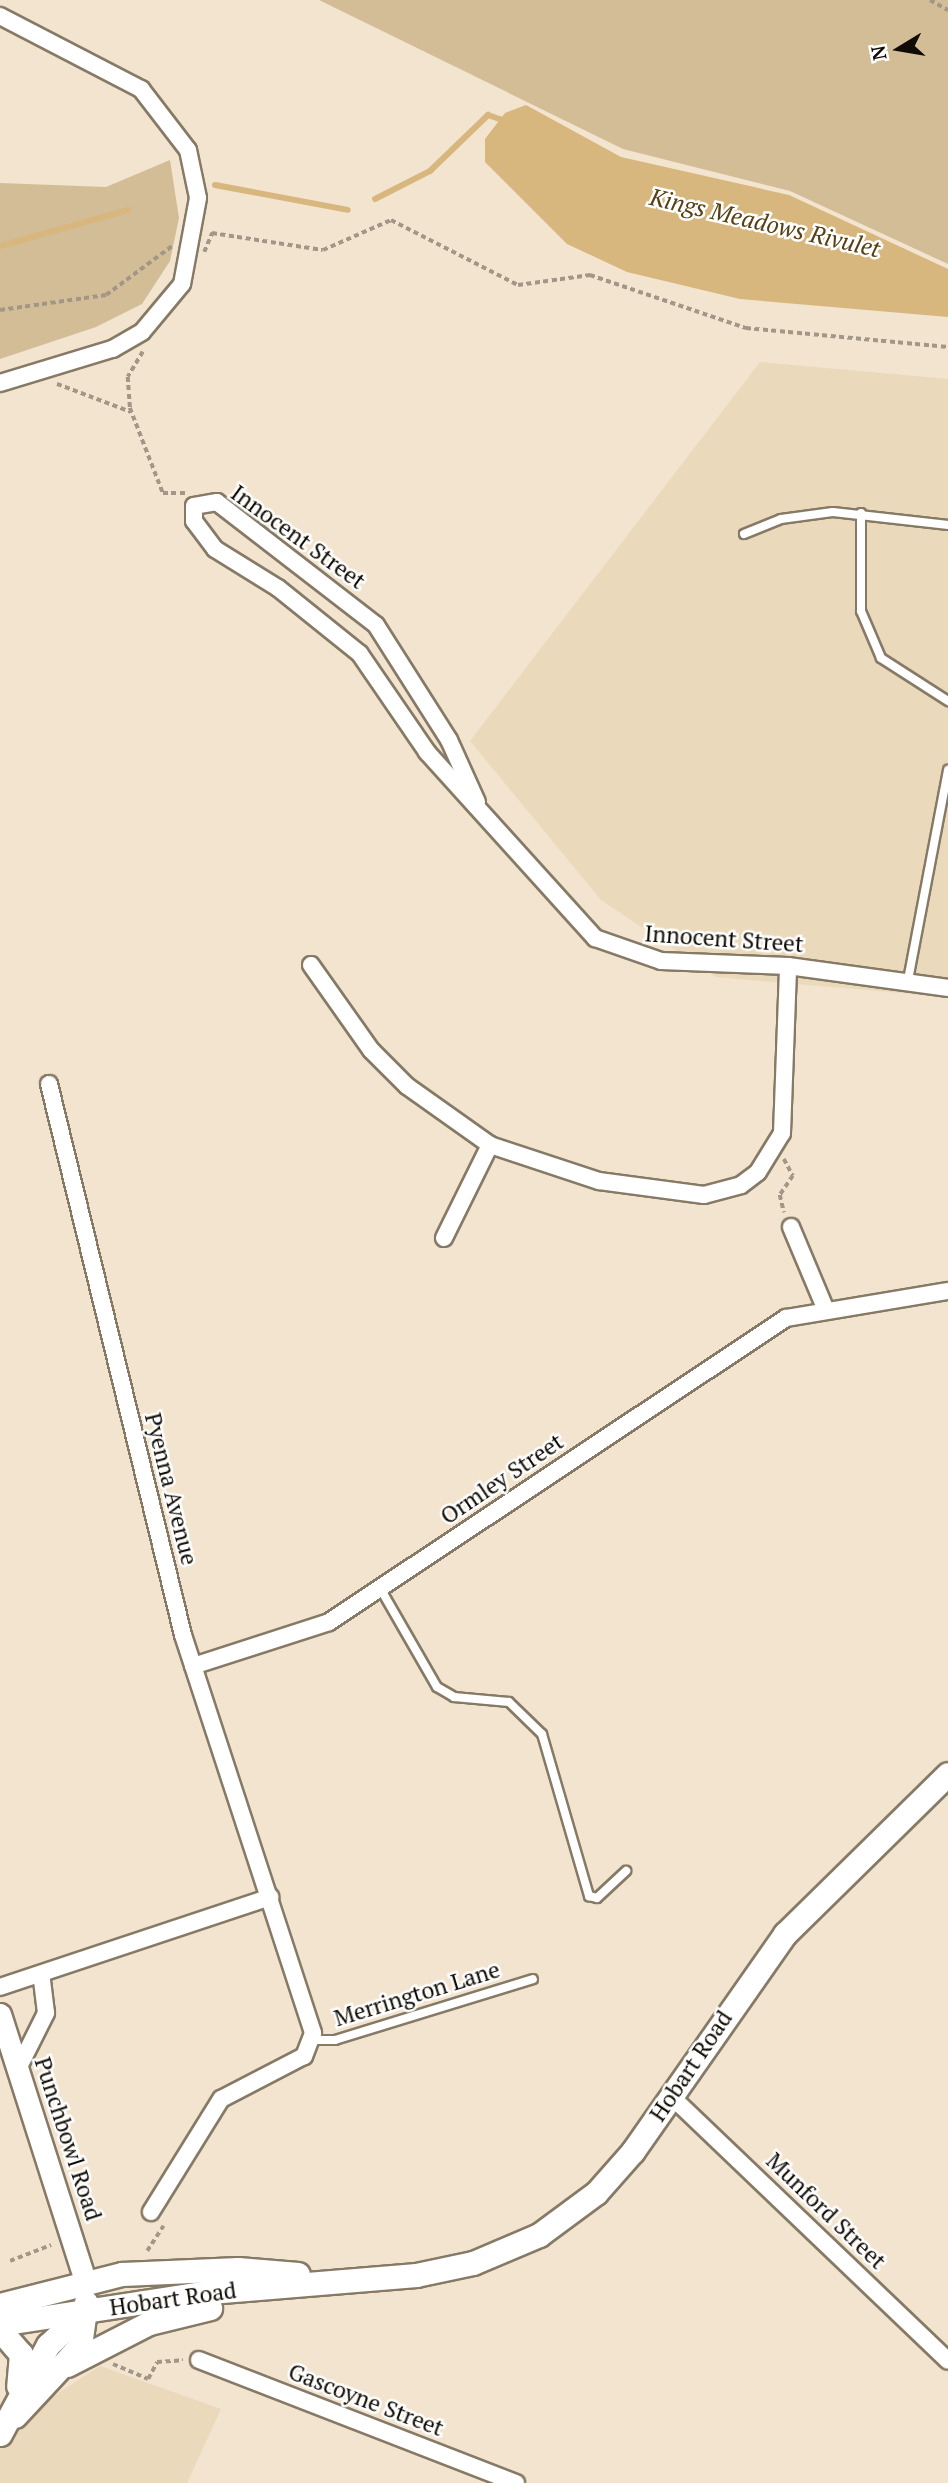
<!DOCTYPE html>
<html>
<head>
<meta charset="utf-8">
<style>
  body { margin:0 }
  #map { position:relative; width:948px; height:2483px; overflow:hidden; background:#f2e4ce; font-family:"PT Serif",serif }
  div>[style] { position:absolute }
  .built>* { inset:0; background:#ead9bb }
  .green>* { inset:0; background:#d3bd97 }
  .water>* { inset:0; background:#d7b77e }
  .stream>* { height:6px; margin:-3px; padding:0 3px; transform-origin:3px; border-radius:3px; background:#d7b77e }
  .path>* { height:3.5px; margin-top:-1.75px; transform-origin:0; background:repeating-linear-gradient(90deg,#a29787 0 5px,transparent 0 8.5px) }
  .roads { filter:drop-shadow(2px 0 #867a66) drop-shadow(-2px 0 #867a66) drop-shadow(0 2px #867a66) drop-shadow(0 -2px #867a66) }
  .service>* { height:8px; margin:-4px; padding:0 4px; transform-origin:4px; border-radius:4px; background:#fff }
  .minor>* { height:16px; margin:-8px; padding:0 8px; transform-origin:8px; border-radius:8px; background:#fff }
  .tertiary>* { height:21px; margin:-10.5px; padding:0 10.5px; transform-origin:10.5px; border-radius:10.5px; background:#fff }
  .secondary>* { height:23px; margin:-11.5px; padding:0 11.5px; transform-origin:11.5px; border-radius:11.5px; background:#fff }
  span { translate:-50% -50%; white-space:nowrap; text-align:center; line-height:1.15; -webkit-text-stroke:5px #fff; paint-order:stroke }
  .street-label { font-size:23px; color:#100c05 }
  .water-label { font-size:24px; color:#574014; font-style:italic }
  .north { position:absolute; left:864px; top:14px; width:70px; height:70px; -webkit-text-stroke:5px #fff; paint-order:stroke; rotate:259deg; font-size:19px; font-weight:700; line-height:28px; text-align:center; color:#100c05 }
  .north::after { content:''; display:block; margin:auto; width:24px; height:32px; background:#100c05; clip-path:polygon(50% 0,100% 100%,50% 72%,0 100%) }
</style>
</head>
<body>
<div id="map">
  <div class="built">
    <div style="clip-path:polygon(760px 362px,948px 379px,948px 997px,716px 977px,601px 900px,470px 741px)"></div>
    <div style="clip-path:polygon(100px 2366px,221px 2409px,187px 2483px,0 2483px,0 2431px)"></div>
  </div>
  <div class="green">
    <div style="clip-path:polygon(319px 0,948px 0,948px 264px,790px 191px,623px 149px)"></div>
    <div style="clip-path:polygon(170px 160px,179px 218px,170px 261px,142px 304px,96px 327px,0 359px,0 183px,106px 187px)"></div>
  </div>
  <div class="water">
    <div style="clip-path:polygon(526px 105px,621px 157px,789px 195px,948px 269px,948px 317px,740px 299px,627px 272px,567px 244px,485px 162px,485px 139px,505px 113px)"></div>
  </div>
  <div class="stream">
    <div style="left:215px;top:185px;width:135px;rotate:10.6deg"></div>
    <div style="left:375px;top:199px;width:62px;rotate:-27deg"></div>
    <div style="left:430px;top:171px;width:81px;rotate:-44deg"></div>
    <div style="left:488px;top:115px;width:21px;rotate:19deg"></div>
    <div style="left:0;top:246px;width:133px;rotate:-15.7deg"></div>
  </div>
  <div class="path">
    <div style="left:930px;top:0;width:21px;rotate:29deg"></div>
    <div style="left:204px;top:252px;width:21px;rotate:-67deg"></div>
    <div style="left:212px;top:233px;width:112px;rotate:8.7deg"></div>
    <div style="left:323px;top:250px;width:74px;rotate:-23.8deg"></div>
    <div style="left:391px;top:220px;width:143px;rotate:27.1deg"></div>
    <div style="left:518px;top:285px;width:73px;rotate:-7.9deg"></div>
    <div style="left:590px;top:275px;width:165px;rotate:18.8deg"></div>
    <div style="left:746px;top:328px;width:203px;rotate:5.4deg"></div>
    <div style="left:0;top:310px;width:107px;rotate:-8.1deg"></div>
    <div style="left:106px;top:295px;width:82px;rotate:-36.6deg"></div>
    <div style="left:143px;top:352px;width:29px;rotate:121deg"></div>
    <div style="left:128px;top:377px;width:31px;rotate:86deg"></div>
    <div style="left:130px;top:408px;width:91px;rotate:68.8deg"></div>
    <div style="left:163px;top:493px;width:22px"></div>
    <div style="left:57px;top:384px;width:79px;rotate:20.7deg"></div>
    <div style="left:784px;top:1159px;width:19px;rotate:62deg"></div>
    <div style="left:793px;top:1176px;width:23px;rotate:124deg"></div>
    <div style="left:780px;top:1195px;width:18px;rotate:77deg"></div>
    <div style="left:147px;top:2251px;width:30px;rotate:-57deg"></div>
    <div style="left:10px;top:2261px;width:44px;rotate:-21.3deg"></div>
    <div style="left:113px;top:2364px;width:38px;rotate:23deg"></div>
    <div style="left:148px;top:2379px;width:19px;rotate:-62deg"></div>
    <div style="left:157px;top:2362px;width:26px;rotate:-4deg"></div>
  </div>
  <div class="roads">
    <div class="service">
      <div style="left:861px;top:513px;width:98px;rotate:90deg"></div>
      <div style="left:861px;top:611px;width:51px;rotate:66.9deg"></div>
      <div style="left:881px;top:658px;width:80px;rotate:32.7deg"></div>
      <div style="left:744px;top:534px;width:40px;rotate:-22deg"></div>
      <div style="left:781px;top:519px;width:52px;rotate:-7.7deg"></div>
      <div style="left:833px;top:512px;width:116px;rotate:6.4deg"></div>
      <div style="left:908px;top:980px;width:214px;rotate:-79.2deg"></div>
      <div style="left:380px;top:1588px;width:114px;rotate:60.1deg"></div>
      <div style="left:437px;top:1687px;width:20px;rotate:30deg"></div>
      <div style="left:454px;top:1697px;width:55px;rotate:5.2deg"></div>
      <div style="left:509px;top:1702px;width:46px;rotate:44.1deg"></div>
      <div style="left:542px;top:1734px;width:169px;rotate:73.8deg"></div>
      <div style="left:589px;top:1896px;width:8px;rotate:14deg"></div>
      <div style="left:597px;top:1898px;width:40px;rotate:-43deg"></div>
      <div style="left:312px;top:2040px;width:23px"></div>
      <div style="left:335px;top:2040px;width:207px;rotate:-17.1deg"></div>
    </div>
    <div class="minor">
      <div style="left:0;top:16px;width:159px;rotate:27.4deg"></div>
      <div style="left:141px;top:89px;width:77px;rotate:52.4deg"></div>
      <div style="left:188px;top:150px;width:49px;rotate:78.2deg"></div>
      <div style="left:198px;top:198px;width:87px;rotate:100.5deg"></div>
      <div style="left:182px;top:284px;width:62px;rotate:129.8deg"></div>
      <div style="left:142px;top:332px;width:34px;rotate:150deg"></div>
      <div style="left:112px;top:349px;width:117px;rotate:163.1deg"></div>
      <div style="left:477px;top:802px;width:68px;rotate:-114.3deg"></div>
      <div style="left:449px;top:740px;width:136px;rotate:-122.4deg"></div>
      <div style="left:376px;top:625px;width:201px;rotate:-142.3deg"></div>
      <div style="left:217px;top:502px;width:23px;rotate:170deg"></div>
      <div style="left:194px;top:506px;width:15px;rotate:90deg"></div>
      <div style="left:194px;top:521px;width:35px;rotate:53deg"></div>
      <div style="left:215px;top:549px;width:74px;rotate:31.8deg"></div>
      <div style="left:278px;top:588px;width:105px;rotate:38.8deg"></div>
      <div style="left:360px;top:654px;width:119px;rotate:55.6deg"></div>
      <div style="left:427px;top:752px;width:251px;rotate:47.9deg"></div>
      <div style="left:595px;top:938px;width:70px;rotate:19.2deg"></div>
      <div style="left:661px;top:961px;width:127px;rotate:2.3deg"></div>
      <div style="left:788px;top:966px;width:162px;rotate:7.8deg"></div>
      <div style="left:311px;top:965px;width:104px;rotate:54.8deg"></div>
      <div style="left:371px;top:1050px;width:51px;rotate:45deg"></div>
      <div style="left:407px;top:1086px;width:102px;rotate:35.4deg"></div>
      <div style="left:490px;top:1145px;width:115px;rotate:18.3deg"></div>
      <div style="left:599px;top:1181px;width:106px;rotate:7.6deg"></div>
      <div style="left:704px;top:1195px;width:38px;rotate:-15deg"></div>
      <div style="left:741px;top:1185px;width:21px;rotate:-37deg"></div>
      <div style="left:758px;top:1172px;width:46px;rotate:-58.4deg"></div>
      <div style="left:782px;top:1133px;width:167px;rotate:-87.9deg"></div>
      <div style="left:49px;top:1084px;width:567px;rotate:76.33deg"></div>
      <div style="left:183px;top:1635px;width:419px;rotate:71.9deg"></div>
      <div style="left:313px;top:2033px;width:25px;rotate:111deg"></div>
      <div style="left:304px;top:2056px;width:93px;rotate:152.6deg"></div>
      <div style="left:221px;top:2099px;width:133px;rotate:121.8deg"></div>
      <div style="left:791px;top:1227px;width:88px;rotate:67.2deg"></div>
      <div style="left:444px;top:1238px;width:104px;rotate:-63.7deg"></div>
      <div style="left:193px;top:1666px;width:143px;rotate:-17.9deg"></div>
      <div style="left:329px;top:1622px;width:549px;rotate:-33.63deg"></div>
      <div style="left:786px;top:1318px;width:164px;rotate:-9.5deg"></div>
      <div style="left:0;top:1987px;width:285px;rotate:-18.4deg"></div>
      <div style="left:18px;top:2069px;width:63px;rotate:-63.4deg"></div>
      <div style="left:46px;top:2013px;width:39px;rotate:-97deg"></div>
      <div style="left:671px;top:2096px;width:383px;rotate:43.7deg"></div>
      <div style="left:199px;top:2360px;width:340px;rotate:21.2deg"></div>
    </div>
    <div class="tertiary">
      <div style="left:0;top:2014px;width:280px;rotate:72.3deg"></div>
    </div>
    <div class="secondary">
      <div style="left:0;top:2305px;width:126px;rotate:-14.3deg"></div>
      <div style="left:122px;top:2274px;width:116px;rotate:-2.5deg"></div>
      <div style="left:238px;top:2269px;width:60px;rotate:4.8deg"></div>
      <div style="left:0;top:2324px;width:212px;rotate:-8.7deg"></div>
      <div style="left:210px;top:2292px;width:207px;rotate:-4.7deg"></div>
      <div style="left:416px;top:2275px;width:58px;rotate:-11.9deg"></div>
      <div style="left:473px;top:2263px;width:72px;rotate:-23deg"></div>
      <div style="left:539px;top:2235px;width:71px;rotate:-36.4deg"></div>
      <div style="left:596px;top:2193px;width:56px;rotate:-48.6deg"></div>
      <div style="left:633px;top:2151px;width:265px;rotate:-55deg"></div>
      <div style="left:785px;top:1934px;width:228px;rotate:-44.5deg"></div>
      <div style="left:0;top:2330px;width:32px;rotate:49deg"></div>
      <div style="left:21px;top:2354px;width:32px;rotate:95deg"></div>
      <div style="left:67px;top:2365px;width:92px;rotate:-27.1deg"></div>
      <div style="left:149px;top:2323px;width:63px;rotate:-13.8deg"></div>
      <div style="left:15px;top:2416px;width:96px;rotate:-47.1deg"></div>
      <div style="left:80px;top:2346px;width:44px;rotate:-82.2deg"></div>
      <div style="left:0;top:2434px;width:101px;rotate:-61.7deg"></div>
      <div style="left:48px;top:2345px;width:52px;rotate:-42.6deg"></div>
    </div>
  </div>
  <div class="street-label">
    <span style="left:298px;top:537px;rotate:36deg">Innocent Street</span>
    <span style="left:724px;top:939px;rotate:4deg">Innocent Street</span>
    <span style="left:502px;top:1479px;rotate:-34deg">Ormley Street</span>
    <span style="left:171px;top:1489px;rotate:76deg">Pyenna Avenue</span>
    <span style="left:417px;top:1994px;rotate:-17deg">Merrington Lane</span>
    <span style="left:691px;top:2066px;rotate:-56deg">Hobart Road</span>
    <span style="left:68px;top:2139px;rotate:72deg">Punchbowl Road</span>
    <span style="left:826px;top:2211px;rotate:44deg">Munford Street</span>
    <span style="left:173px;top:2299px;rotate:-8deg">Hobart Road</span>
    <span style="left:366px;top:2400px;rotate:21deg">Gascoyne Street</span>
  </div>
  <div class="water-label">
    <span style="left:765px;top:223px;rotate:13deg">Kings Meadows Rivulet</span>
  </div>
  <div class="north">N</div>
</div>
</body>
</html>
